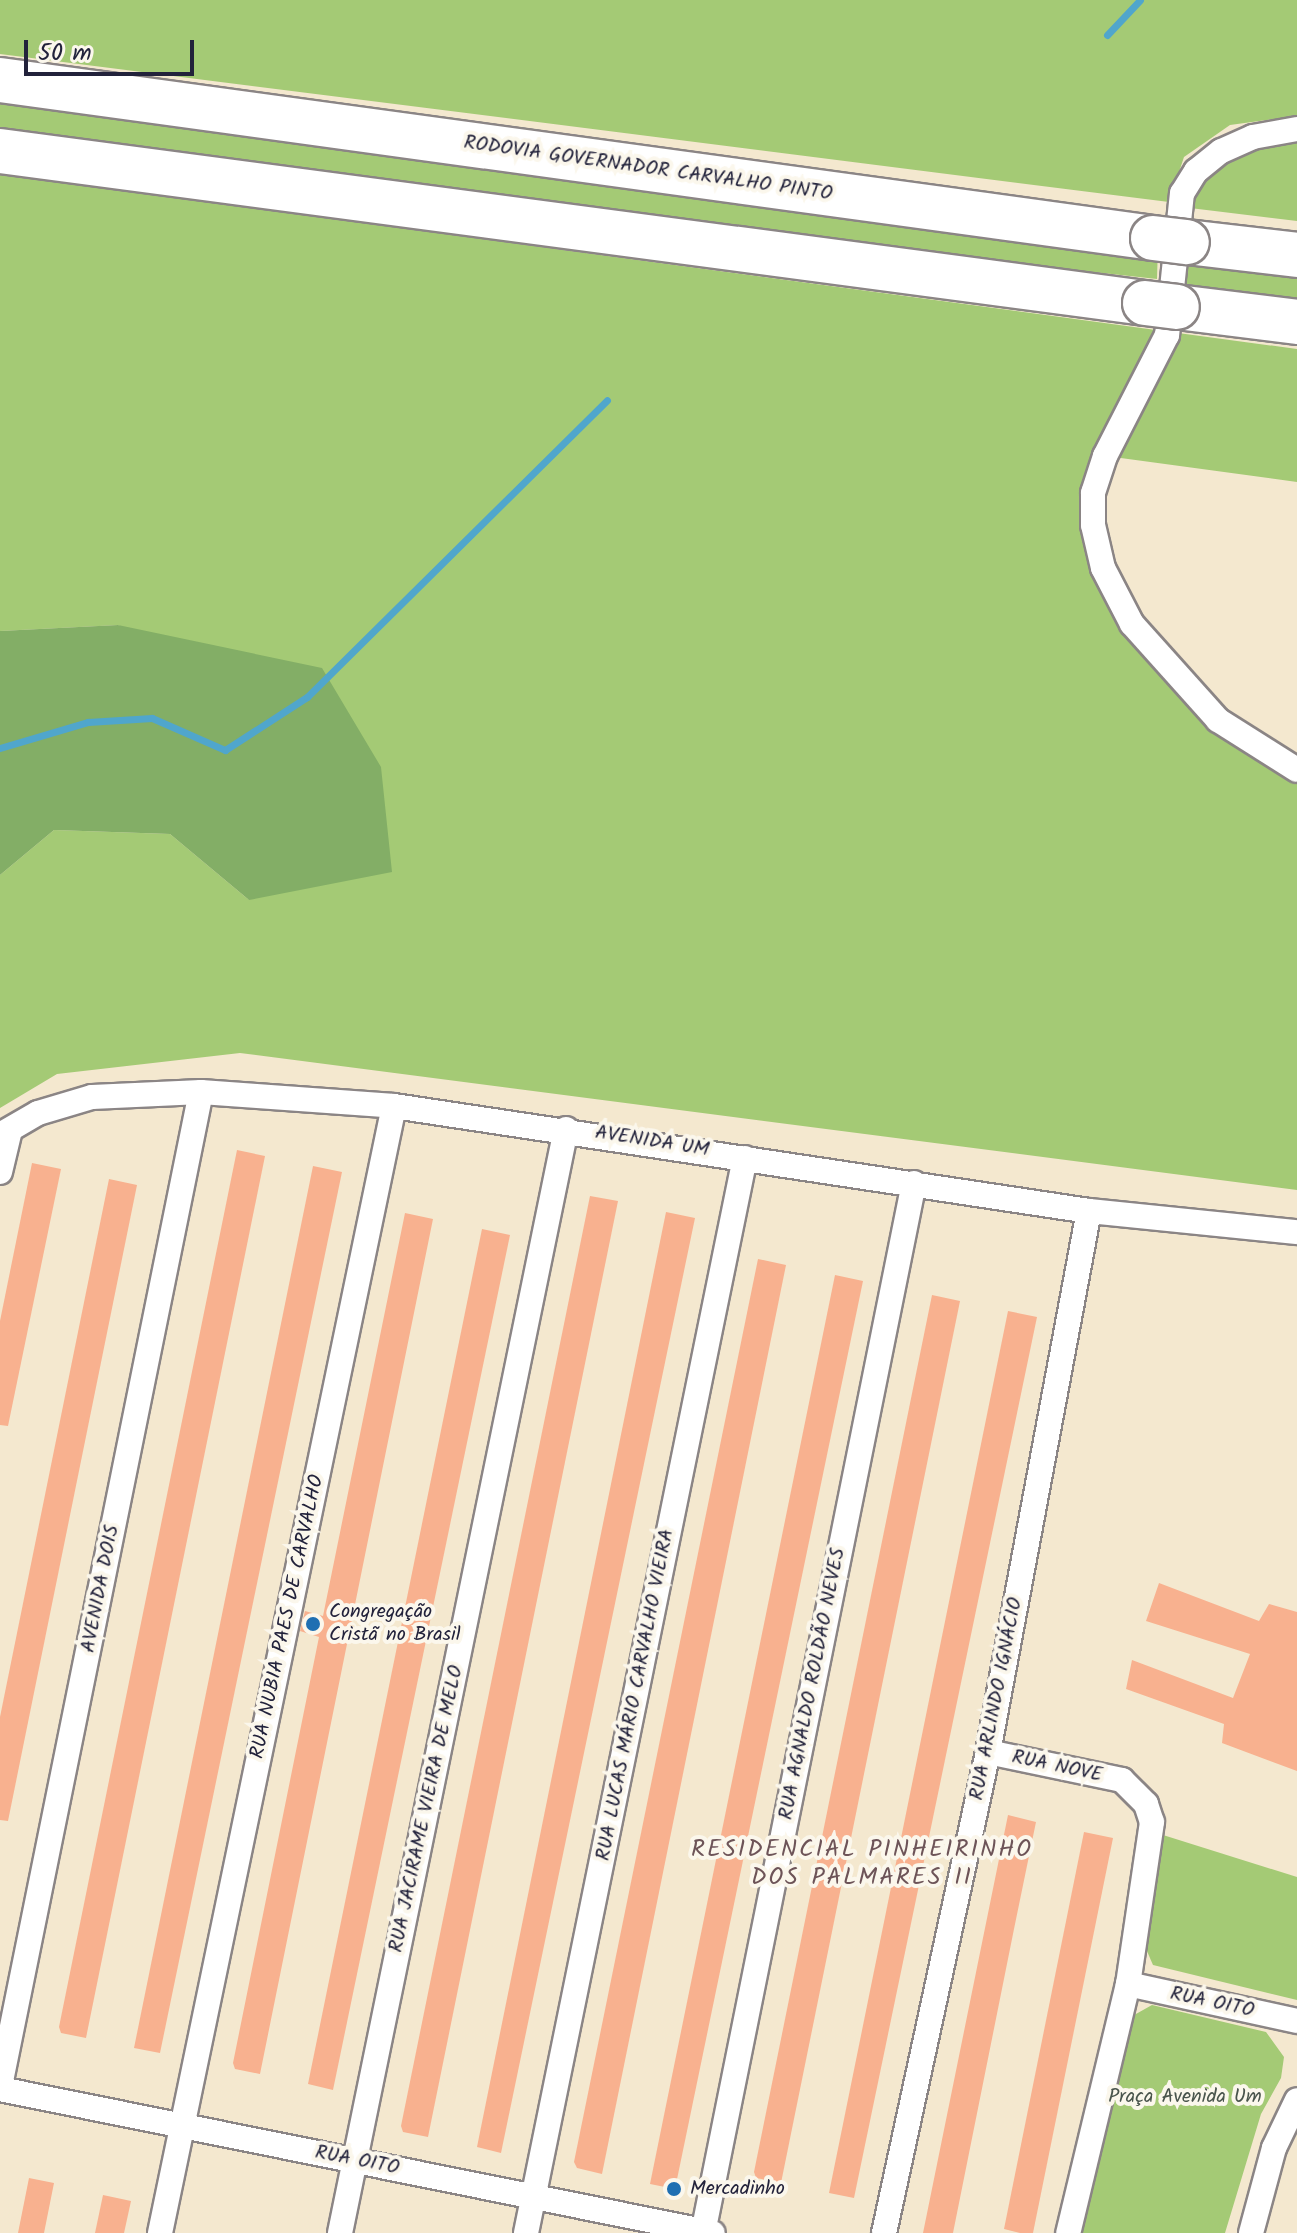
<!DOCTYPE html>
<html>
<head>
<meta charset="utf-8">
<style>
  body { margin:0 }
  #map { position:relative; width:1297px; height:2233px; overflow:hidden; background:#f4e8cf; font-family:Kalam,sans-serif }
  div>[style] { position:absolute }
  .green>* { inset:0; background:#a4ca75 }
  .forest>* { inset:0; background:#83ae66 }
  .stream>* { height:7px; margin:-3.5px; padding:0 3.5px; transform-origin:3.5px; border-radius:3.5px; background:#50a6cc }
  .building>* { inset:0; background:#f8b18f }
  .roads { filter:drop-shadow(2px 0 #8b8585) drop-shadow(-2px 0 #8b8585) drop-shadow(0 2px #8b8585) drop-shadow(0 -2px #8b8585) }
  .minor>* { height:24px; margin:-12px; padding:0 12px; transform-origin:12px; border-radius:12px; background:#fff }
  .motorway>* { height:44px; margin:-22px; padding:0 22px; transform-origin:22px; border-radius:22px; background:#fff }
  .bridges { filter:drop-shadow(2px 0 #8b8585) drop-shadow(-2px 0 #8b8585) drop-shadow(0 2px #8b8585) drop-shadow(0 -2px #8b8585) }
  .motorway-bridge>* { height:44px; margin:-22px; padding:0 22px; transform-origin:22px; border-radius:22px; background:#fff }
  .dots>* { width:22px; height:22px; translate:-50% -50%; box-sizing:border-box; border:4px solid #fbf7ec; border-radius:50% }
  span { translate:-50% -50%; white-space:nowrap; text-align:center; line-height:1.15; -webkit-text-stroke:8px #fbf7ec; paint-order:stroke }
  .street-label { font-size:20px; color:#22223b }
  .poi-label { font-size:20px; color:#22223b }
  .left { translate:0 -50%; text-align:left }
  .park-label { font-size:20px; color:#49544c }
  .quarter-label { font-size:24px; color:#6d5458; letter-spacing:2px }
  .scale { position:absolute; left:24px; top:40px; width:170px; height:36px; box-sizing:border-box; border:4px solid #22223b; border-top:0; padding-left:10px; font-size:24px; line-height:28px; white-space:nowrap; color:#22223b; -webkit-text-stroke:6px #fbf7ec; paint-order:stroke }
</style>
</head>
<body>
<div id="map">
  <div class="green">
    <div style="clip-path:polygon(0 0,1297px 0,1297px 116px,1230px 125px,1184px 157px,1169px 202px,0 54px)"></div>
    <div style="clip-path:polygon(0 97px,1158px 245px,1157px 279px,859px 246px,0 136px)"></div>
    <div style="clip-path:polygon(1297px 134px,1297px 221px,1190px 208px,1188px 197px,1214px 163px)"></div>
    <div style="clip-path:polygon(0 174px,1297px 349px,1297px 482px,1106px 456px,1093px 493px,1122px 628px,1176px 691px,1297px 770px,1297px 1190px,240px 1053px,57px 1074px,0 1108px,0 875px,54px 830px,170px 834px,249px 900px,119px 625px,0 631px)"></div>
    <div style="clip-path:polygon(1189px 250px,1297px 263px,1297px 298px,1184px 284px)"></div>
    <div style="clip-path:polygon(1163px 1835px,1297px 1877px,1297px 2000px,1153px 1965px,1140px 1935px)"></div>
    <div style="clip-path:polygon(1152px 2005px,1266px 2032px,1284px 2057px,1281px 2078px,1261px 2114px,1225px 2233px,1076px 2233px,1127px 2019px)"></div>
  </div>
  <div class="forest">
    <div style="clip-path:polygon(118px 625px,322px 668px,381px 767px,392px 872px,249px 900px,170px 834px,54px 830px,0 875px,0 631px)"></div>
  </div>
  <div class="stream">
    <div style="left:1107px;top:35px;width:48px;rotate:-46.7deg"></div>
    <div style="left:0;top:748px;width:92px;rotate:-16.5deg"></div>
    <div style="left:88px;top:722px;width:64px;rotate:-3.6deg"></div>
    <div style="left:152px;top:718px;width:80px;rotate:23.7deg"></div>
    <div style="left:225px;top:750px;width:98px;rotate:-32.9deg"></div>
    <div style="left:307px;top:697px;width:422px;rotate:-44.7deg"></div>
  </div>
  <div class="building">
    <div style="clip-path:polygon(237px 1150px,265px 1156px,86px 2038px,61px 2033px,59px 2027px)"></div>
    <div style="clip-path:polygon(32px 1163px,61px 1169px,8px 1426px,0 1425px,0 1321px)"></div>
    <div style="clip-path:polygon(313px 1166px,342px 1172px,160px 2053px,134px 2048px)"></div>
    <div style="clip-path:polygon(109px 1179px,137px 1185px,8px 1821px,0 1820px,0 1717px)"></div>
    <div style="clip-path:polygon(590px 1196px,618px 1201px,428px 2137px,403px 2132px,401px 2126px)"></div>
    <div style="clip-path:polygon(666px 1212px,695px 1218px,501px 2153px,477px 2147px)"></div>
    <div style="clip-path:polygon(405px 1213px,433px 1219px,260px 2074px,235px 2069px,233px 2063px,319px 1637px,300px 1631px,305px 1611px,323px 1616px)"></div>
    <div style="clip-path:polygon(482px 1229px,510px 1235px,333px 2090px,308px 2084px)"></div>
    <div style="clip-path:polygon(758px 1259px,786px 1265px,602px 2174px,577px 2168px,574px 2162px)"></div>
    <div style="clip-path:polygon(835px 1275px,863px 1281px,675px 2189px,650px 2184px)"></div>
    <div style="clip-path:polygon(932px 1295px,960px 1301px,781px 2183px,756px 2178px,754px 2172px)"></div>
    <div style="clip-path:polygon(1008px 1311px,1037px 1317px,854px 2198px,829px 2193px)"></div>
    <div style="clip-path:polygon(1159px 1583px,1259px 1621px,1269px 1604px,1297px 1612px,1297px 1771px,1222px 1743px,1224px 1724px,1126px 1689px,1132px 1660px,1233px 1698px,1250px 1654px,1146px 1621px)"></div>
    <div style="clip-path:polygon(1008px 1815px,1036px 1822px,1014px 1929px,953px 2233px,923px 2233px)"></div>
    <div style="clip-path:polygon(1084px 1832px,1113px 1838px,1033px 2233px,1020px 2233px,1004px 2229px)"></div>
    <div style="clip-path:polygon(29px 2178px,54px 2183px,44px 2233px,18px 2233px)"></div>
    <div style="clip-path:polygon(103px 2195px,131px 2201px,124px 2233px,95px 2233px)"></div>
  </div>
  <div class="roads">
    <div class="minor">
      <div style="left:1297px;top:129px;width:45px;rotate:169.7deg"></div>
      <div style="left:1253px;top:137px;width:35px;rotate:156deg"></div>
      <div style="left:1221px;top:151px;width:32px;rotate:141deg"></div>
      <div style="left:1196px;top:171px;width:26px;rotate:122deg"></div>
      <div style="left:1182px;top:193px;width:143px;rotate:96deg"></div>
      <div style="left:1167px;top:335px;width:136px;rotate:117.1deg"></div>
      <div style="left:1105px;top:456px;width:39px;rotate:108deg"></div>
      <div style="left:1093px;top:493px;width:32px;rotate:90deg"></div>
      <div style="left:1093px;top:525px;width:44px;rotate:76.9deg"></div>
      <div style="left:1103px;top:568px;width:63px;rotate:62.6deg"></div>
      <div style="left:1132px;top:624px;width:129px;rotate:48.1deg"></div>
      <div style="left:1218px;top:720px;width:93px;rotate:32.3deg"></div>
      <div style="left:0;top:1135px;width:44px;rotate:-30.1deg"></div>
      <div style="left:38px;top:1113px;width:56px;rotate:-16.5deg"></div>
      <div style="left:92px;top:1097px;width:109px;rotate:-2.6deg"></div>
      <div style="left:201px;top:1092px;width:194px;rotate:4.1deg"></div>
      <div style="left:394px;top:1106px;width:703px;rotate:8.59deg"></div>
      <div style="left:1089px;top:1211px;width:209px;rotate:5.8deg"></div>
      <div style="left:0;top:1172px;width:43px;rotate:-76.6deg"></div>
      <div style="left:988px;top:1752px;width:137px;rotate:11.8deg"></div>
      <div style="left:1122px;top:1780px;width:34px;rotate:45deg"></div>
      <div style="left:1146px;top:1804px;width:19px;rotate:72deg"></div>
      <div style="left:1152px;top:1822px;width:164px;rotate:98.4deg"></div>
      <div style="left:1128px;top:1984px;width:256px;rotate:103.5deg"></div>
      <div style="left:1128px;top:1984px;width:173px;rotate:12.3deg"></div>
      <div style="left:0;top:2086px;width:1014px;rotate:-78.57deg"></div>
      <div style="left:0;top:2089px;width:727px;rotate:11.42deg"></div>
      <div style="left:160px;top:2233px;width:1151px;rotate:-78.27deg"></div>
      <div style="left:340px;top:2233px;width:1127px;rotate:-78.43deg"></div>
      <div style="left:526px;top:2233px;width:1097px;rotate:-78.49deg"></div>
      <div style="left:703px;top:2233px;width:1071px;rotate:-78.64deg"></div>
      <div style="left:884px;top:2233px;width:492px;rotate:-77.8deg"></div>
      <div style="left:988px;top:1752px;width:550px;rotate:-79.43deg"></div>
      <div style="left:1251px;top:2233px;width:88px;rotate:-74.9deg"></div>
      <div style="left:1274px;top:2148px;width:53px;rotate:-64.4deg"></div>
    </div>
    <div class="motorway">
      <div style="left:0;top:80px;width:1164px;rotate:7.8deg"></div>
      <div style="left:0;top:151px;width:1155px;rotate:7.56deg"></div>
      <div style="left:1187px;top:242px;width:111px;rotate:6.7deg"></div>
      <div style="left:1177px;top:307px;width:121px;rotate:7.1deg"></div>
    </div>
  </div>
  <div class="bridges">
    <div class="motorway-bridge">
      <div style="left:1153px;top:238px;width:34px;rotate:7deg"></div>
      <div style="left:1145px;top:303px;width:32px;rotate:7deg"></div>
    </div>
  </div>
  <div class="dots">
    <div style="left:313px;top:1624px;background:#1f6fb2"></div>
    <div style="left:674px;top:2189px;background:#1f6fb2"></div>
  </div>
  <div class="street-label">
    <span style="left:648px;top:169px;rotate:8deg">RODOVIA GOVERNADOR CARVALHO PINTO</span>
    <span style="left:652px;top:1142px;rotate:9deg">AVENIDA UM</span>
    <span style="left:101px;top:1589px;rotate:-79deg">AVENIDA DOIS</span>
    <span style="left:288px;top:1617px;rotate:-78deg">RUA NUBIA PAES DE CARVALHO</span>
    <span style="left:813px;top:1684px;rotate:-79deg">RUA AGNALDO ROLDÃO NEVES</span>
    <span style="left:636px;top:1695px;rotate:-79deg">RUA LUCAS MÁRIO CARVALHO VIEIRA</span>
    <span style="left:997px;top:1699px;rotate:-79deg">RUA ARLINDO IGNÁCIO</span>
    <span style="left:1057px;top:1767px;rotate:12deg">RUA NOVE</span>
    <span style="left:427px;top:1809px;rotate:-78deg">RUA JACIRAME VIEIRA DE MELO</span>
    <span style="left:1212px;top:2003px;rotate:12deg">RUA OITO</span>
    <span style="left:357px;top:2161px;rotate:11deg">RUA OITO</span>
  </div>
  <div class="poi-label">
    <span class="left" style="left:329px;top:1624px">Congregação<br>Cristã no Brasil</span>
    <span class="left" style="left:690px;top:2189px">Mercadinho</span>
  </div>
  <div class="park-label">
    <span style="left:1185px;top:2097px">Praça Avenida Um</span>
  </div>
  <div class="quarter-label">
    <span style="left:862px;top:1864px">RESIDENCIAL PINHEIRINHO<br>DOS PALMARES II</span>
  </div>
  <div class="scale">50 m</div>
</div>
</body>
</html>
